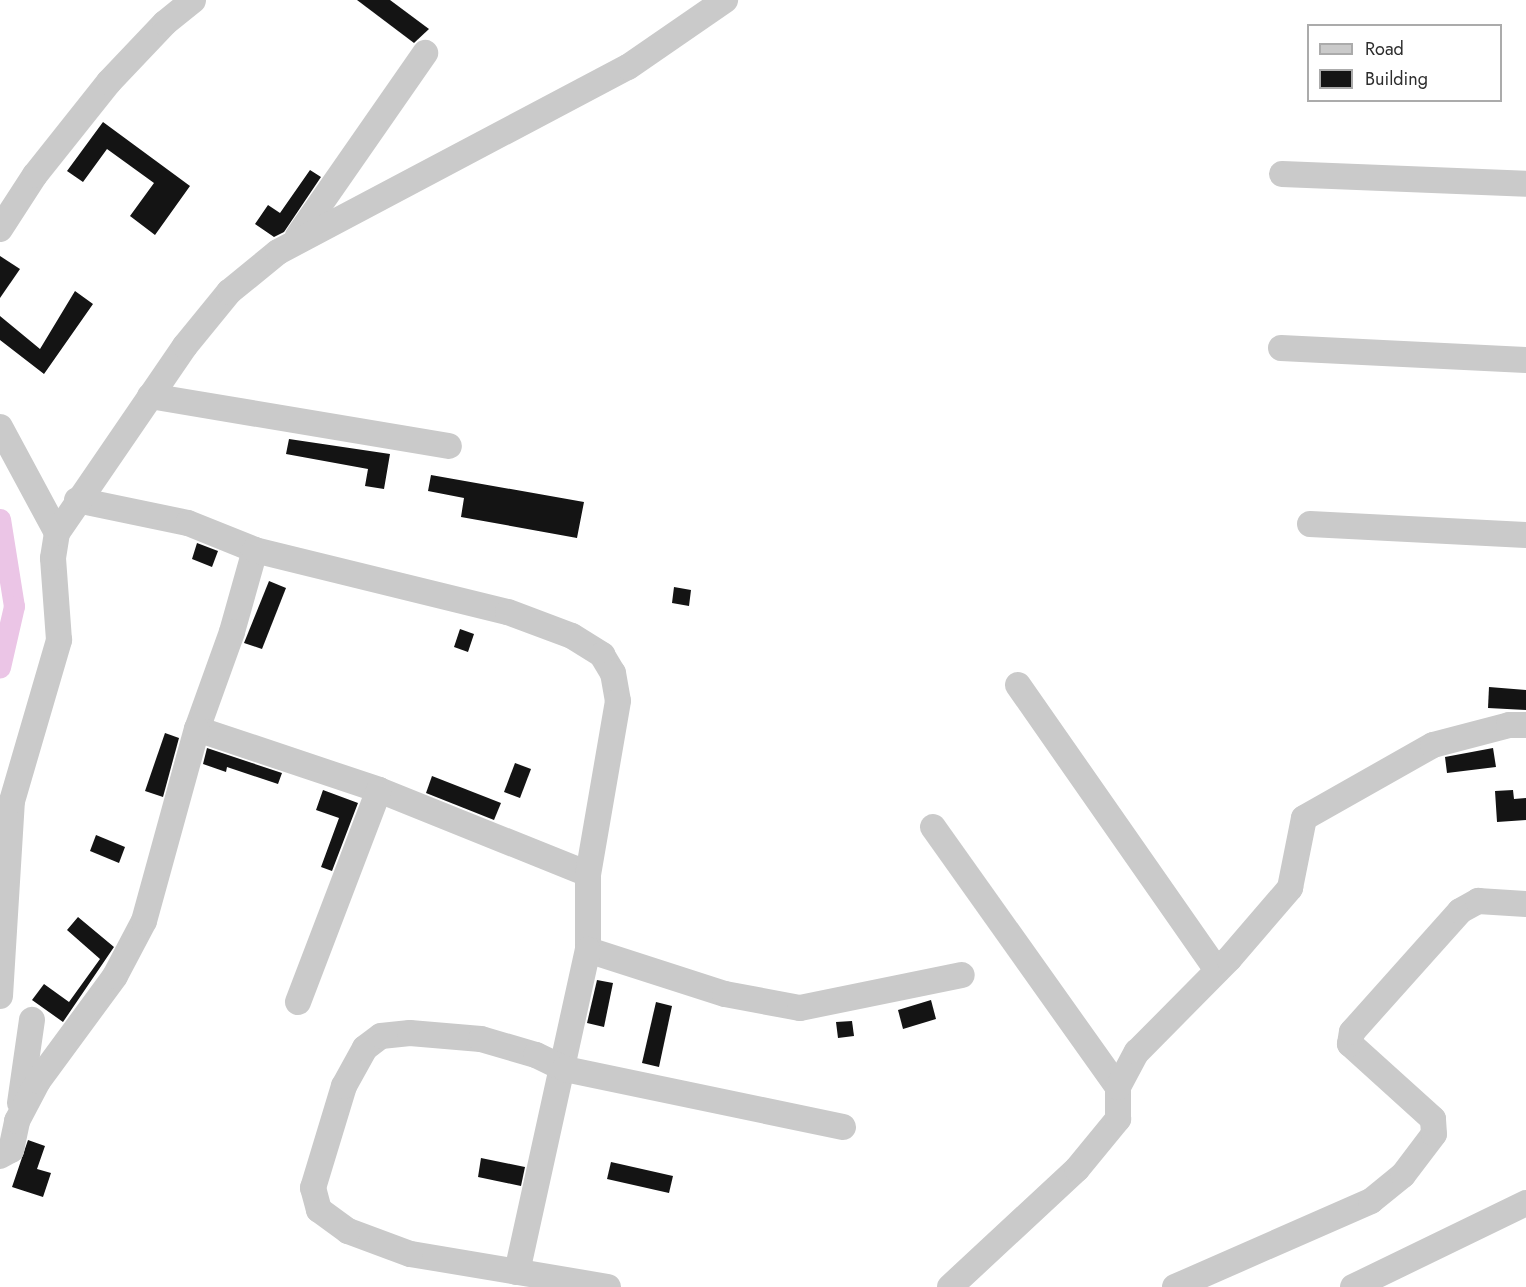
<!DOCTYPE html>
<html>
<head>
<meta charset="utf-8">
<style>
  body { margin:0 }
  #map { position:relative; width:1526px; height:1287px; overflow:hidden; background:#fff; font-family:Jost,sans-serif }
  div>[style] { position:absolute }
  .canal>* { height:21px; margin:-10.5px; padding:0 10.5px; transform-origin:10.5px; border-radius:10.5px; background:#ebc5e6 }
  .building>* { inset:0; background:#141414 }
  .minor>* { height:26px; margin:-13px; padding:0 13px; transform-origin:13px; border-radius:13px; background:#cacaca }
  span { translate:-50% -50%; white-space:nowrap; text-align:center; line-height:1.15; -webkit-text-stroke:6px #fff; paint-order:stroke }
  .legend { position:absolute; left:1307px; top:24px; width:195px; height:78px; box-sizing:border-box; background:#fff; border:2px solid #ababab; margin:0; padding:8px 10px; list-style:none; font-size:18px; color:#2d2d2d }
  .legend li { display:flex; align-items:center; gap:12px; height:30px }
  .legend b { width:30px; border:2px solid #ababab }
</style>
</head>
<body>
<div id="map">
  <div class="canal">
    <div style="left:0;top:519px;width:88px;rotate:80.9deg"></div>
    <div style="left:14px;top:606px;width:63px;rotate:102.9deg"></div>
  </div>
  <div class="building">
    <div style="clip-path:polygon(357px 0,390px 0,429px 29px,414px 43px)"></div>
    <div style="clip-path:polygon(103px 122px,190px 186px,155px 235px,130px 216px,154px 183px,107px 149px,83px 182px,67px 171px)"></div>
    <div style="clip-path:polygon(310px 170px,321px 177px,284px 232px,274px 237px,255px 224px,268px 205px,280px 213px)"></div>
    <div style="clip-path:polygon(0 256px,20px 269px,0 298px)"></div>
    <div style="clip-path:polygon(75px 291px,93px 304px,44px 374px,0 340px,0 316px,40px 349px)"></div>
    <div style="clip-path:polygon(289px 439px,390px 454px,384px 489px,365px 486px,368px 469px,286px 454px)"></div>
    <div style="clip-path:polygon(431px 475px,584px 502px,577px 538px,461px 517px,464px 498px,428px 491px)"></div>
    <div style="clip-path:polygon(197px 543px,218px 551px,212px 567px,192px 559px)"></div>
    <div style="clip-path:polygon(269px 581px,286px 588px,262px 649px,244px 643px)"></div>
    <div style="clip-path:polygon(674px 587px,691px 590px,689px 606px,672px 603px)"></div>
    <div style="clip-path:polygon(460px 629px,474px 634px,468px 652px,454px 647px)"></div>
    <div style="clip-path:polygon(1489px 687px,1526px 690px,1526px 710px,1488px 708px)"></div>
    <div style="clip-path:polygon(165px 733px,179px 738px,163px 797px,145px 791px)"></div>
    <div style="clip-path:polygon(207px 748px,282px 773px,278px 784px,227px 767px,226px 772px,203px 764px)"></div>
    <div style="clip-path:polygon(1493px 748px,1496px 767px,1447px 773px,1445px 757px)"></div>
    <div style="clip-path:polygon(515px 763px,531px 769px,520px 798px,504px 792px)"></div>
    <div style="clip-path:polygon(432px 776px,501px 803px,494px 820px,426px 793px)"></div>
    <div style="clip-path:polygon(323px 790px,358px 803px,332px 871px,321px 867px,339px 818px,316px 810px)"></div>
    <div style="clip-path:polygon(1513px 790px,1514px 799px,1526px 798px,1526px 820px,1497px 822px,1495px 791px)"></div>
    <div style="clip-path:polygon(96px 835px,125px 847px,119px 863px,90px 851px)"></div>
    <div style="clip-path:polygon(78px 917px,114px 947px,63px 1022px,32px 1000px,44px 984px,69px 1002px,100px 959px,67px 930px)"></div>
    <div style="clip-path:polygon(597px 980px,613px 983px,604px 1027px,587px 1023px)"></div>
    <div style="clip-path:polygon(931px 1000px,936px 1019px,903px 1029px,898px 1010px)"></div>
    <div style="clip-path:polygon(656px 1002px,672px 1006px,659px 1067px,642px 1063px)"></div>
    <div style="clip-path:polygon(852px 1021px,854px 1036px,838px 1038px,836px 1022px)"></div>
    <div style="clip-path:polygon(28px 1140px,45px 1146px,37px 1169px,51px 1173px,43px 1197px,12px 1187px)"></div>
    <div style="clip-path:polygon(481px 1158px,525px 1167px,521px 1186px,478px 1177px)"></div>
    <div style="clip-path:polygon(611px 1162px,673px 1176px,669px 1193px,607px 1179px)"></div>
  </div>
  <div class="minor">
    <div style="left:1282px;top:174px;width:244px;rotate:2.3deg"></div>
    <div style="left:0;top:229px;width:64px;rotate:-57.1deg"></div>
    <div style="left:35px;top:175px;width:119px;rotate:-51.5deg"></div>
    <div style="left:109px;top:82px;width:81px;rotate:-46.5deg"></div>
    <div style="left:165px;top:23px;width:36px;rotate:-39deg"></div>
    <div style="left:298px;top:236px;width:223px;rotate:-55.2deg"></div>
    <div style="left:1281px;top:348px;width:245px;rotate:2.8deg"></div>
    <div style="left:150px;top:396px;width:303px;rotate:9.5deg"></div>
    <div style="left:0;top:427px;width:120px;rotate:61.7deg"></div>
    <div style="left:77px;top:500px;width:113px;rotate:11.7deg"></div>
    <div style="left:188px;top:523px;width:72px;rotate:21.9deg"></div>
    <div style="left:255px;top:550px;width:85px;rotate:105.7deg"></div>
    <div style="left:232px;top:632px;width:103px;rotate:109.8deg"></div>
    <div style="left:197px;top:729px;width:192px;rotate:18.5deg"></div>
    <div style="left:379px;top:790px;width:225px;rotate:21.9deg"></div>
    <div style="left:588px;top:874px;width:76px;rotate:90deg"></div>
    <div style="left:588px;top:950px;width:144px;rotate:17.8deg"></div>
    <div style="left:725px;top:994px;width:76px;rotate:10.6deg"></div>
    <div style="left:800px;top:1008px;width:165px;rotate:-11.5deg"></div>
    <div style="left:1310px;top:524px;width:216px;rotate:2.9deg"></div>
    <div style="left:255px;top:550px;width:260px;rotate:13.8deg"></div>
    <div style="left:508px;top:612px;width:68px;rotate:20.6deg"></div>
    <div style="left:572px;top:636px;width:36px;rotate:32deg"></div>
    <div style="left:602px;top:655px;width:21px;rotate:59deg"></div>
    <div style="left:613px;top:673px;width:28px;rotate:80deg"></div>
    <div style="left:618px;top:701px;width:176px;rotate:99.8deg"></div>
    <div style="left:1018px;top:685px;width:348px;rotate:55.1deg"></div>
    <div style="left:933px;top:827px;width:319px;rotate:54.6deg"></div>
    <div style="left:0;top:996px;width:195px;rotate:-86.5deg"></div>
    <div style="left:12px;top:801px;width:168px;rotate:-73.7deg"></div>
    <div style="left:59px;top:640px;width:82px;rotate:-94.2deg"></div>
    <div style="left:53px;top:558px;width:25px;rotate:-81deg"></div>
    <div style="left:57px;top:533px;width:227px;rotate:-55.6deg"></div>
    <div style="left:185px;top:346px;width:70px;rotate:-50.8deg"></div>
    <div style="left:229px;top:292px;width:63px;rotate:-39.2deg"></div>
    <div style="left:278px;top:252px;width:396px;rotate:-27.9deg"></div>
    <div style="left:628px;top:67px;width:118px;rotate:-34.6deg"></div>
    <div style="left:298px;top:1002px;width:227px;rotate:-69.1deg"></div>
    <div style="left:20px;top:1103px;width:84px;rotate:-81.8deg"></div>
    <div style="left:0;top:1156px;width:13px;rotate:-29deg"></div>
    <div style="left:11px;top:1150px;width:30px;rotate:-78deg"></div>
    <div style="left:17px;top:1121px;width:45px;rotate:-62.3deg"></div>
    <div style="left:38px;top:1081px;width:130px;rotate:-53.7deg"></div>
    <div style="left:115px;top:976px;width:62px;rotate:-62.2deg"></div>
    <div style="left:144px;top:921px;width:199px;rotate:-74.6deg"></div>
    <div style="left:517px;top:1272px;width:330px;rotate:-77.6deg"></div>
    <div style="left:608px;top:1287px;width:201px;rotate:-170.5deg"></div>
    <div style="left:410px;top:1254px;width:66px;rotate:-159.6deg"></div>
    <div style="left:348px;top:1231px;width:36px;rotate:-144deg"></div>
    <div style="left:319px;top:1210px;width:23px;rotate:-105deg"></div>
    <div style="left:313px;top:1188px;width:107px;rotate:-73.1deg"></div>
    <div style="left:344px;top:1086px;width:43px;rotate:-61.1deg"></div>
    <div style="left:365px;top:1048px;width:20px;rotate:-37deg"></div>
    <div style="left:381px;top:1036px;width:29px;rotate:-6deg"></div>
    <div style="left:410px;top:1033px;width:71px;rotate:4.8deg"></div>
    <div style="left:481px;top:1039px;width:57px;rotate:16.2deg"></div>
    <div style="left:536px;top:1055px;width:32px;rotate:26deg"></div>
    <div style="left:565px;top:1069px;width:284px;rotate:11.8deg"></div>
    <div style="left:950px;top:1287px;width:173px;rotate:-42.9deg"></div>
    <div style="left:1077px;top:1169px;width:65px;rotate:-50.6deg"></div>
    <div style="left:1118px;top:1119px;width:32px;rotate:-90deg"></div>
    <div style="left:1118px;top:1087px;width:40px;rotate:-62deg"></div>
    <div style="left:1137px;top:1052px;width:131px;rotate:-45.3deg"></div>
    <div style="left:1229px;top:959px;width:94px;rotate:-49.3deg"></div>
    <div style="left:1290px;top:888px;width:71px;rotate:-78.7deg"></div>
    <div style="left:1304px;top:818px;width:148px;rotate:-29.5deg"></div>
    <div style="left:1433px;top:745px;width:79px;rotate:-14.7deg"></div>
    <div style="left:1509px;top:725px;width:17px"></div>
    <div style="left:1175px;top:1287px;width:214px;rotate:-23.7deg"></div>
    <div style="left:1371px;top:1201px;width:41px;rotate:-39.1deg"></div>
    <div style="left:1403px;top:1175px;width:51px;rotate:-52.9deg"></div>
    <div style="left:1434px;top:1134px;width:15px;rotate:-94deg"></div>
    <div style="left:1433px;top:1119px;width:112px;rotate:-137.9deg"></div>
    <div style="left:1350px;top:1044px;width:12px;rotate:-81deg"></div>
    <div style="left:1352px;top:1032px;width:162px;rotate:-48.2deg"></div>
    <div style="left:1460px;top:911px;width:21px;rotate:-29deg"></div>
    <div style="left:1478px;top:901px;width:48px;rotate:3.6deg"></div>
    <div style="left:1353px;top:1287px;width:192px;rotate:-25.9deg"></div>
  </div>
  <ul class="legend">
  <li><b style="height:8px;background:#cacaca"></b>Road</li>
  <li><b style="height:16px;background:#141414"></b>Building</li>
  </ul>
</div>
</body>
</html>
